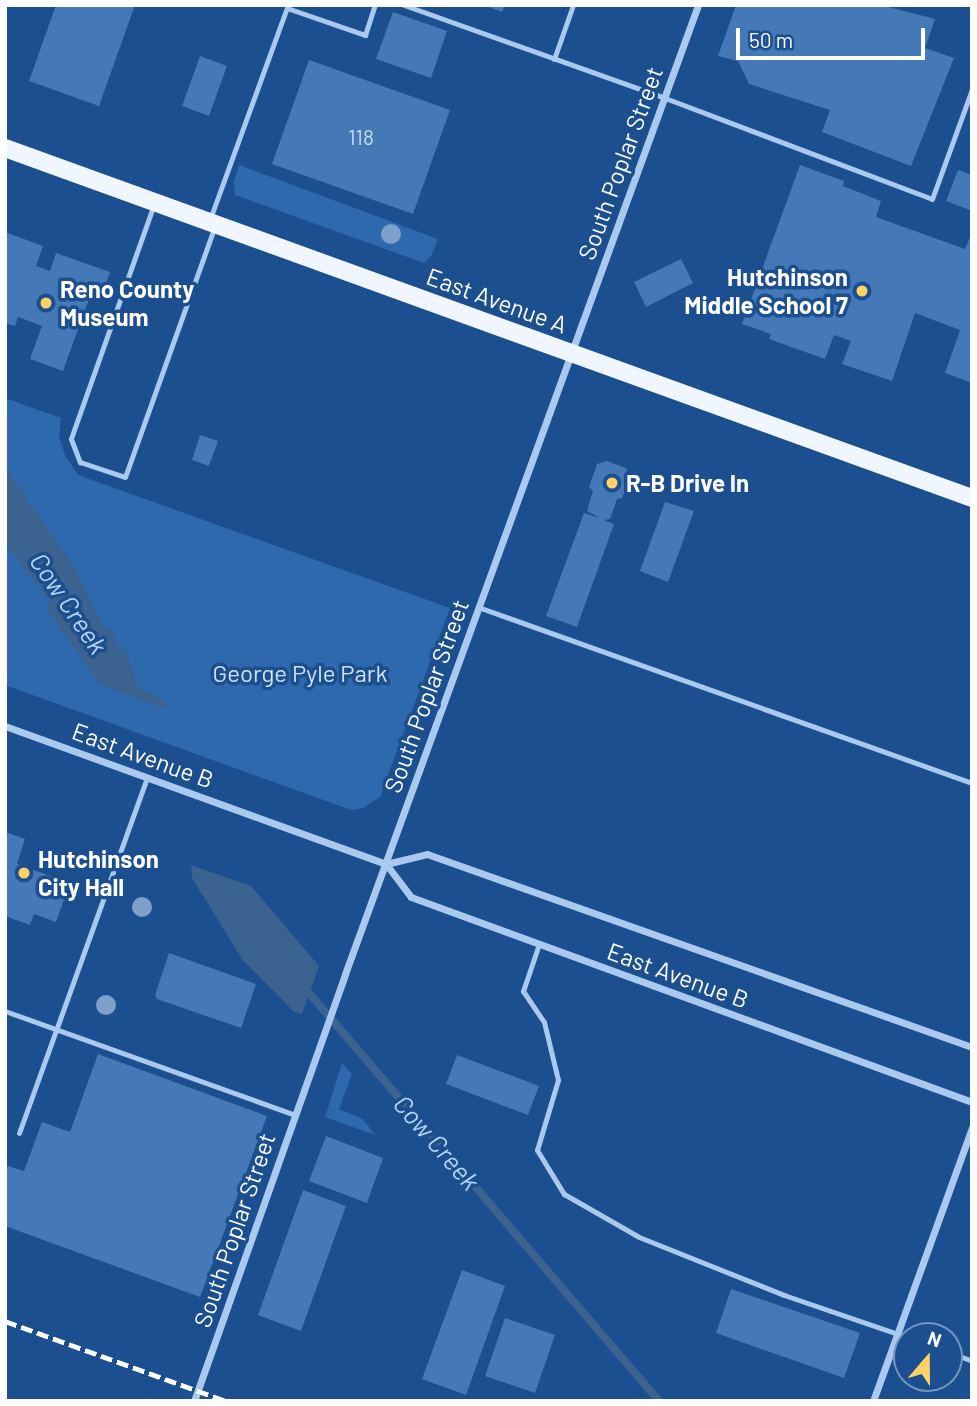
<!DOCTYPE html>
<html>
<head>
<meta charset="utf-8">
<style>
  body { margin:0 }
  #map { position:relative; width:977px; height:1406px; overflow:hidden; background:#1b4f8f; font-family:Barlow,sans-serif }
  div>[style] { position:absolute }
  .green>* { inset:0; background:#2e69ad }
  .water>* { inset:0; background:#3c6290 }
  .stream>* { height:8px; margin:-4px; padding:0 4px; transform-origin:4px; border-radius:4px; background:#3c6290 }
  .building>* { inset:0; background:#4478b7 }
  .service>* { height:5px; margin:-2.5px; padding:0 2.5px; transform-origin:2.5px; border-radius:2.5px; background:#a9c9ee }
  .minor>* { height:7px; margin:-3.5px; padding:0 3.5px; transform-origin:3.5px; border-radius:3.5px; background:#a9c9ee }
  .primary>* { height:18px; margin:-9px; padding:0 9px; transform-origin:9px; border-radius:9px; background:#f0f6ff }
  .rail>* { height:5px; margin-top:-2.5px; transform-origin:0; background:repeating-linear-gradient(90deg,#fff 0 12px,transparent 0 17px) }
  .trees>* { width:20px; height:20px; margin:-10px; border-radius:50%; background:#7ea0ca }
  .dots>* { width:19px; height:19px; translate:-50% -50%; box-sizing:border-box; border:4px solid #1b4f8f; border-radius:50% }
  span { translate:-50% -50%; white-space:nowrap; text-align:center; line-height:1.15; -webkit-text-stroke:7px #1b4f8f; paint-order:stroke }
  .number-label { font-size:21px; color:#d0dded }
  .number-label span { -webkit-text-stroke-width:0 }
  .street-label { font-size:24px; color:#fff }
  .poi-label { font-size:24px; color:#fff; font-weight:700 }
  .right { translate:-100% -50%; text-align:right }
  .left { translate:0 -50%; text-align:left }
  .park-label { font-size:24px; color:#cfe3fa }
  .water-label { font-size:26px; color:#b5d3f5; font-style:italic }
  .frame { position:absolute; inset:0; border:7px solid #fff; pointer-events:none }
  .north { position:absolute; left:893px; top:1322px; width:70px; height:70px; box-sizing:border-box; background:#1b4f8f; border:2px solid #7695bc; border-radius:50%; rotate:20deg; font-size:19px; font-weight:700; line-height:28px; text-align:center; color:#fff }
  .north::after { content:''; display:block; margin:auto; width:24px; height:32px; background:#ffd166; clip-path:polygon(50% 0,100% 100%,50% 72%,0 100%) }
  .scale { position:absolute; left:736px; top:28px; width:189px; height:32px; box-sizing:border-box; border:4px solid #fff; border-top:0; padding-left:9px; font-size:21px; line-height:24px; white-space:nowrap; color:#fff; -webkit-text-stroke:5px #1b4f8f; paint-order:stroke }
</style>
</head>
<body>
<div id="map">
  <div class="green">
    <div style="clip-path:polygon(239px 165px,438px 239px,431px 256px,424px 263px,235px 195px,234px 181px)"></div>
    <div style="clip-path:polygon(5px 398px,61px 418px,59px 436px,65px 455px,78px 475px,450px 608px,380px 797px,363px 808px,351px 810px,5px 685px)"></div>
    <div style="clip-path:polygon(342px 1063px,352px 1074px,339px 1109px,363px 1119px,375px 1135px,325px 1117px)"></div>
  </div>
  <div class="water">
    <div style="clip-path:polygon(5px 467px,74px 567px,103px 626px,114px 632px,115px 643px,128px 655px,137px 686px,164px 701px,167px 709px,100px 684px,45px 608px,51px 602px,5px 544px)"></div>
    <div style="clip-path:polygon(191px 865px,251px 886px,319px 966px,302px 1014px,294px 1012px,242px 959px,192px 878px)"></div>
  </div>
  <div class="stream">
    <div style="left:303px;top:986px;width:547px;rotate:49.38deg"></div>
  </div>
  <div class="building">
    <div style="clip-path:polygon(56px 5px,135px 5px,99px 106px,29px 81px)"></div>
    <div style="clip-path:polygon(484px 5px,505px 5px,502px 12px)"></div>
    <div style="clip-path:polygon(736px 5px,881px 5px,935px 19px,925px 48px,954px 58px,911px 166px,822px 132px,830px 110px,749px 84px,738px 61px,718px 56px)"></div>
    <div style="clip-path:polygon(393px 12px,447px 31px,431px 78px,376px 59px)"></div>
    <div style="clip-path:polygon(200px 56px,227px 66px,209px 116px,182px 106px)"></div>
    <div style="clip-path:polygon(309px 60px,450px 110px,413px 214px,272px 164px)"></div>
    <div style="clip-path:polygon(800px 165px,844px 181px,843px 186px,881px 201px,876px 217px,965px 249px,972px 232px,972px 383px,945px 373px,960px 330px,915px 313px,892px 381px,842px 364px,851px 341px,834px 335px,825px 359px,769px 339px,771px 334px,742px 324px)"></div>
    <div style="clip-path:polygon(958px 170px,972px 175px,972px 211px,946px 201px)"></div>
    <div style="clip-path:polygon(5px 232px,43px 246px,36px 266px,50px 271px,56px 253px,110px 272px,104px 289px,94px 285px,63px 371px,30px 359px,42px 326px,18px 317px,15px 326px,5px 323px)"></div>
    <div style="clip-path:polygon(681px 259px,693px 283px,646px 307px,634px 282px)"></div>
    <div style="clip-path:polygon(200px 435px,218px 441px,209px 466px,192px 460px)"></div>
    <div style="clip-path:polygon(607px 461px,626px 468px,630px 477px,622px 498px,617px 499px,610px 519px,604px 520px,614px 524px,577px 627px,546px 616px,584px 513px,600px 518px,587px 511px,593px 491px,589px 487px,597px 464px)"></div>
    <div style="clip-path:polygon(665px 502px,694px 511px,668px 582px,640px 571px)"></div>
    <div style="clip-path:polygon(5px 832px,25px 839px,17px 864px,70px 883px,56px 922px,34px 914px,30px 925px,5px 916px)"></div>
    <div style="clip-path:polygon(169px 953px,256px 984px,241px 1028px,157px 999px,155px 995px)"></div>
    <div style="clip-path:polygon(98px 1054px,267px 1116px,200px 1297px,5px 1226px,5px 1165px,24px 1171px,42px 1122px,70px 1132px)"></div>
    <div style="clip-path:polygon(457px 1055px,539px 1086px,528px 1115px,446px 1084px)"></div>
    <div style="clip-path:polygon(326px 1136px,383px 1158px,367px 1203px,309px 1181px)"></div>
    <div style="clip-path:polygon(303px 1190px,346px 1206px,301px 1331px,258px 1315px)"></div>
    <div style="clip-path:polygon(462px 1270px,505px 1286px,466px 1395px,422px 1379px)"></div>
    <div style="clip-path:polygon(731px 1289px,860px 1333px,844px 1378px,716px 1333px)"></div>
    <div style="clip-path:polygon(505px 1318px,555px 1335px,535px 1393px,485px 1376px)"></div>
  </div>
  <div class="service">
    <div style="left:404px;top:5px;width:277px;rotate:19.6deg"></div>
    <div style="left:665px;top:98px;width:285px;rotate:20.7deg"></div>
    <div style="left:932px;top:199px;width:117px;rotate:-70deg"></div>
    <div style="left:287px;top:8px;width:83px;rotate:19.1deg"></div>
    <div style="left:365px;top:35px;width:32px;rotate:-72deg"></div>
    <div style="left:554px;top:59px;width:57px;rotate:-70.6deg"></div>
    <div style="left:154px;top:204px;width:249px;rotate:109.5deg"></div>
    <div style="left:71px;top:439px;width:25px;rotate:69deg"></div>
    <div style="left:80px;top:462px;width:47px;rotate:18.4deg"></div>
    <div style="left:125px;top:477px;width:263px;rotate:-70.3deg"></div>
    <div style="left:210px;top:219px;width:228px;rotate:-70deg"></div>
    <div style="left:478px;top:607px;width:524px;rotate:19.61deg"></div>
    <div style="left:539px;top:944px;width:50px;rotate:108.8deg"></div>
    <div style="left:523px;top:991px;width:37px;rotate:56deg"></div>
    <div style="left:544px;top:1022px;width:60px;rotate:76.4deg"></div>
    <div style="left:558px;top:1080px;width:73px;rotate:106.7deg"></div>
    <div style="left:537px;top:1150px;width:52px;rotate:58.5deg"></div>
    <div style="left:564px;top:1194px;width:86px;rotate:29.8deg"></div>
    <div style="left:639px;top:1237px;width:156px;rotate:21.8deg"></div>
    <div style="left:784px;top:1295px;width:130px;rotate:18.9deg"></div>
    <div style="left:5px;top:1011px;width:308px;rotate:19.7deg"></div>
    <div style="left:19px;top:1133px;width:377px;rotate:-70.2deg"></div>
    <div style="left:949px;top:1352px;width:25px;rotate:21deg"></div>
  </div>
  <div class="minor">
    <div style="left:5px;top:726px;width:405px;rotate:19.9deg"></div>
    <div style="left:386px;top:864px;width:41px;rotate:52.9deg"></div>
    <div style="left:411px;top:897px;width:597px;rotate:20.07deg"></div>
    <div style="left:386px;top:864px;width:42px;rotate:-13.7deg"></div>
    <div style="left:427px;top:854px;width:578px;rotate:19.5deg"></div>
    <div style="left:194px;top:1401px;width:453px;rotate:-70.5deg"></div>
    <div style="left:345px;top:974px;width:1031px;rotate:-69.98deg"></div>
    <div style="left:873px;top:1401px;width:291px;rotate:-70.1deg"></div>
  </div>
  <div class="primary">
    <div style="left:5px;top:148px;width:1028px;rotate:19.9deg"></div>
  </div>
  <div class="rail">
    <div style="left:5px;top:1321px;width:235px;rotate:19.9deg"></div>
  </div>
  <div class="trees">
    <div style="left:391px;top:234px"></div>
    <div style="left:142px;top:907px"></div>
    <div style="left:106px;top:1005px"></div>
  </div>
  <div class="dots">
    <div style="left:862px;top:291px;background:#ffd166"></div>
    <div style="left:46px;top:303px;background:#ffd166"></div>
    <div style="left:612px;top:483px;background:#ffd166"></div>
    <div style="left:24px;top:873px;background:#ffd166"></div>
  </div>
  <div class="number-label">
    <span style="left:361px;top:137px">118</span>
  </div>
  <div class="street-label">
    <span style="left:620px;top:163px;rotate:-70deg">South Poplar Street</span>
    <span style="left:497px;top:300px;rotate:20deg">East Avenue A</span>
    <span style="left:426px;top:696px;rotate:-70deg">South Poplar Street</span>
    <span style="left:143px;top:755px;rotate:20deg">East Avenue B</span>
    <span style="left:678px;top:975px;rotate:20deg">East Avenue B</span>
    <span style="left:234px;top:1230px;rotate:-71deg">South Poplar Street</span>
  </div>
  <div class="poi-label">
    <span class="right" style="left:848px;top:291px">Hutchinson<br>Middle School 7</span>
    <span class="left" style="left:60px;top:303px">Reno County<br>Museum</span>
    <span class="left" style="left:626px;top:483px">R-B Drive In</span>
    <span class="left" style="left:38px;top:873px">Hutchinson<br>City Hall</span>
  </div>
  <div class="park-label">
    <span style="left:300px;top:673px">George Pyle Park</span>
  </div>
  <div class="water-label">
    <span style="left:69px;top:603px;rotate:56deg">Cow Creek</span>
    <span style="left:437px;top:1142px;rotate:49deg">Cow Creek</span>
  </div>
  <div class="frame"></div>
  <div class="north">N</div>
  <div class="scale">50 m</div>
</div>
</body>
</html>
